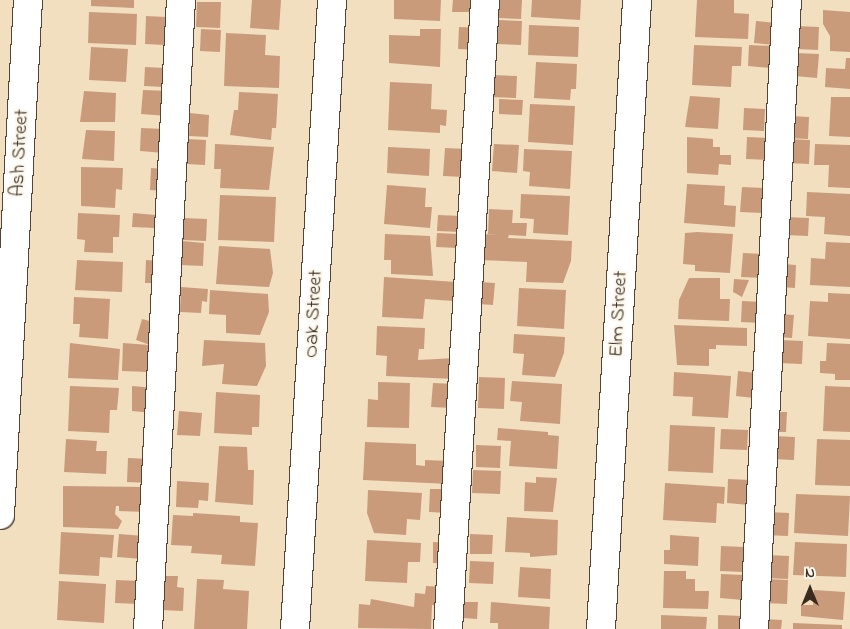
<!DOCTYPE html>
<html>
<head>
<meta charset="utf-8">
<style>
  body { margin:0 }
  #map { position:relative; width:850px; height:629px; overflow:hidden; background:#f1dfc0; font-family:"Indie Flower",sans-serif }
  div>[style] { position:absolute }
  .building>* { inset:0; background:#ca9b7a }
  .roads { filter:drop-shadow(1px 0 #564536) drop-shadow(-1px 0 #564536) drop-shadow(0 1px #564536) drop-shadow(0 -1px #564536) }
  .minor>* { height:28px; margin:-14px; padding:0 14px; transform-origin:14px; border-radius:14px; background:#fff }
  span { translate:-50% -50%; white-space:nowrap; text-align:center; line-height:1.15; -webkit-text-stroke:4.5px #fbf7ec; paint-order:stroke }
  .street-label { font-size:20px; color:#3b2a1e }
  .north { position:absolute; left:785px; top:564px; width:50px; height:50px; -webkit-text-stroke:4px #fbf7ec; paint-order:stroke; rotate:0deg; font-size:14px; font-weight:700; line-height:20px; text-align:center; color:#3b2a1e }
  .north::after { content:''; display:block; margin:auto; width:18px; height:22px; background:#3b2a1e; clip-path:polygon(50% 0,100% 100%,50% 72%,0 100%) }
</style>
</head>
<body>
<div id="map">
  <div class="building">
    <div style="clip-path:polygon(91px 0,134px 0,134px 8px,91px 6px)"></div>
    <div style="clip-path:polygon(252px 0,281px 0,279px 30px,250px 28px)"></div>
    <div style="clip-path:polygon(394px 0,441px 0,440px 21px,394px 19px)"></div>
    <div style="clip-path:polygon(453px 0,480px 0,479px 12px,452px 12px)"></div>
    <div style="clip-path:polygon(499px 0,522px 0,521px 19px,498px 18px)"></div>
    <div style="clip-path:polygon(532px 0,581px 0,580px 20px,531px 17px)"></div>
    <div style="clip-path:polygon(697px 0,734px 0,734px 13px,749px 14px,748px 39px,695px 37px)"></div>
    <div style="clip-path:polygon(197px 2px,221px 2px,220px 28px,196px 27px)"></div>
    <div style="clip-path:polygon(823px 10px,850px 12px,850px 52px,830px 51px,830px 36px,823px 24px)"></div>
    <div style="clip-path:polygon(89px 12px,137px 14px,136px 45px,88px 43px)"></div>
    <div style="clip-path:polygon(146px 16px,166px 17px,165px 45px,145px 44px)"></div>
    <div style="clip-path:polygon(499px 20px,522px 21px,521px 45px,497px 44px)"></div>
    <div style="clip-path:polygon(756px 21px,776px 23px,774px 45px,754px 43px)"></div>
    <div style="clip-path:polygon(529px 25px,579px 27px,578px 57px,528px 55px)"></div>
    <div style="clip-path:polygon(796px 26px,819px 27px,818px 50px,795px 49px)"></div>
    <div style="clip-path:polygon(459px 27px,480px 28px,479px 50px,458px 49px)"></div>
    <div style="clip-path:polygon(201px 29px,221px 30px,220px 52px,200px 51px)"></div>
    <div style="clip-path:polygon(420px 29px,441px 29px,440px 67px,389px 63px,389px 35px,420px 36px)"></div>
    <div style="clip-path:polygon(226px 33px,266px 35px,265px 55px,280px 56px,279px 88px,224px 86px)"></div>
    <div style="clip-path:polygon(694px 45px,742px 47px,741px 66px,732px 66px,731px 87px,692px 85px)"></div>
    <div style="clip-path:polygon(749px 45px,772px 46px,771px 68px,748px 66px)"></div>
    <div style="clip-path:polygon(91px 47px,128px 49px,126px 82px,89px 80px)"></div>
    <div style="clip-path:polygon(796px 53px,819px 54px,817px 78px,794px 76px)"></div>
    <div style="clip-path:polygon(846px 58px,850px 58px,850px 89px,825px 87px,826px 68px,845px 69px)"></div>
    <div style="clip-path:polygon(536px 62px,577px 64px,576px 89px,571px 89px,570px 100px,534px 98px)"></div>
    <div style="clip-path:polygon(145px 67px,164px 68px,163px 87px,144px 86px)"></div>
    <div style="clip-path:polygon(492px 75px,517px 76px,516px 98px,491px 97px)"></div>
    <div style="clip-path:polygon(390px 82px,432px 84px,431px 109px,447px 110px,446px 126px,440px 125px,440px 133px,388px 130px)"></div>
    <div style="clip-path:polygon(143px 90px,170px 91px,168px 116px,141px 114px)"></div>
    <div style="clip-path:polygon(84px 91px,116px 93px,115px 122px,80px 122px)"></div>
    <div style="clip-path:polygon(239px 92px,278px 94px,276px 128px,272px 128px,271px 140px,230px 135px,234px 110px,238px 110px)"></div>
    <div style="clip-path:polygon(690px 96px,720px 98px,718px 129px,685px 127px)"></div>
    <div style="clip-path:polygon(831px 97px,850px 97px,850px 137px,829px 136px)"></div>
    <div style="clip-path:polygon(499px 99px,523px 100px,522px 115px,499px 114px)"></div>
    <div style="clip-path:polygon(530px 104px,575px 106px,573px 145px,528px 142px)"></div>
    <div style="clip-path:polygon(744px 108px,765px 109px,764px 131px,743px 130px)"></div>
    <div style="clip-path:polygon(190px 113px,209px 115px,208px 137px,189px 136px)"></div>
    <div style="clip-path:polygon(789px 116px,809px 117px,808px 139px,788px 138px)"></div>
    <div style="clip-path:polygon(141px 128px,165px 129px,164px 153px,140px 151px)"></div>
    <div style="clip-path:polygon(86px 130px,115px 131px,114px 161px,82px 159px)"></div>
    <div style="clip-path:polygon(687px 137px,713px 139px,713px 147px,720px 147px,720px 155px,731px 155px,731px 165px,719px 164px,718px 175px,687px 173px)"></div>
    <div style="clip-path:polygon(747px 137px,770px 138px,769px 160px,746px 159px)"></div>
    <div style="clip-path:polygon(187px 139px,206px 140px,205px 165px,186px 164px)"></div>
    <div style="clip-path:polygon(787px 139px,810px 140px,809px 164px,786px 163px)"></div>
    <div style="clip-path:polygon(215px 144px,274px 147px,269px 190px,220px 188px,221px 169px,214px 169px)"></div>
    <div style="clip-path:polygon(494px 144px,519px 145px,517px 173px,492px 171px)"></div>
    <div style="clip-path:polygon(815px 144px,850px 145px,850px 188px,828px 187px,829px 165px,814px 165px)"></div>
    <div style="clip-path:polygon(388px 147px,430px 149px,429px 176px,387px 173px)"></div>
    <div style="clip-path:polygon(445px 148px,467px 149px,465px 177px,443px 176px)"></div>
    <div style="clip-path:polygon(524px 149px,572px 151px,570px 189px,529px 186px,530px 172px,523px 171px)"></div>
    <div style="clip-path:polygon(81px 167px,123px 168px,122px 190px,116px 189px,115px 208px,81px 206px)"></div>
    <div style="clip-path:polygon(151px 168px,165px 169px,164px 191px,150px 190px)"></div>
    <div style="clip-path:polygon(687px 184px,725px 186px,724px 205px,736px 206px,735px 227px,684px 223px)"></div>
    <div style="clip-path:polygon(387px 185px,426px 188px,425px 207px,432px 207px,430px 228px,384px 224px)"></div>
    <div style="clip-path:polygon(742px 187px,765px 188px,763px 213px,740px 212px)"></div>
    <div style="clip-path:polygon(807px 192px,850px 194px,850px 236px,824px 234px,825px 217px,806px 216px)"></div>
    <div style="clip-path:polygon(521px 194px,570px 196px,568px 235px,533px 233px,534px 219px,520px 218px)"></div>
    <div style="clip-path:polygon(220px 195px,276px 197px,274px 242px,218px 240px)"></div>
    <div style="clip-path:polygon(489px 209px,513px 210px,512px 223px,527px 223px,526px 236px,509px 235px,508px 238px,572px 241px,571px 261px,563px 283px,526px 282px,527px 262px,481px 260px,483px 234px,498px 235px,488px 234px)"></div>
    <div style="clip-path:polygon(78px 213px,120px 215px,119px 237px,113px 237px,113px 253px,84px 252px,85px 240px,77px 239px)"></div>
    <div style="clip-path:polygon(133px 213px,156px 215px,155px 228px,132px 227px)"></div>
    <div style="clip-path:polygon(438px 215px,461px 216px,460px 232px,437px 231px)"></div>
    <div style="clip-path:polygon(785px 217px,809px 218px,808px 236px,785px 235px)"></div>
    <div style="clip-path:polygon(183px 218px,207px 219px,206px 241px,182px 240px)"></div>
    <div style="clip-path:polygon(697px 232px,733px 234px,730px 273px,695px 271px,695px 265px,683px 264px,685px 233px)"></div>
    <div style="clip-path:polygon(437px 233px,459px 234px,458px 248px,436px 247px)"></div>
    <div style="clip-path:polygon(385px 234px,430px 236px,433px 276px,391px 274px,391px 260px,384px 260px)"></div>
    <div style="clip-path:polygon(182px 241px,204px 243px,203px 266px,180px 265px)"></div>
    <div style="clip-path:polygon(826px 242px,850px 243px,850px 287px,810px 285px,811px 258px,825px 259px)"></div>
    <div style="clip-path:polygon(219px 246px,270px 249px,273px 273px,269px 287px,216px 284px)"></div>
    <div style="clip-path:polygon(743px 253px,765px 254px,763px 278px,741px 277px)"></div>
    <div style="clip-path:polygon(77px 260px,123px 262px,122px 292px,75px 290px)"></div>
    <div style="clip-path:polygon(146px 260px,161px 261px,161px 283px,145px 283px)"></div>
    <div style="clip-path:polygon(783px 264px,796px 265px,795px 288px,781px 287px)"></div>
    <div style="clip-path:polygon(384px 277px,456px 282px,454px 301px,425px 299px,423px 319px,382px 317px)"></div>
    <div style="clip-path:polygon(689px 278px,720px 278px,720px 299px,730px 299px,729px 321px,678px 319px,679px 300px)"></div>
    <div style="clip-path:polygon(734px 279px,749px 280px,742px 297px,733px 292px)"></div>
    <div style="clip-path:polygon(480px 282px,495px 283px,493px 305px,479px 304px)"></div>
    <div style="clip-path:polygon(181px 287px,208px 289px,207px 302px,202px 301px,201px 313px,180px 312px)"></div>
    <div style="clip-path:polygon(519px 288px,566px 290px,564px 329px,517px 326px)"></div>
    <div style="clip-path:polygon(210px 290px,268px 294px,269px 312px,260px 335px,226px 333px,226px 315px,209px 314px)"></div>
    <div style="clip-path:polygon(828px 293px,850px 294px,850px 339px,808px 336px,810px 301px,828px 302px)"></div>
    <div style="clip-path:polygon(74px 297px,110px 299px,108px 339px,79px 337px,80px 324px,73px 324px)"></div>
    <div style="clip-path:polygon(742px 301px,762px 302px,761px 323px,741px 322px)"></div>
    <div style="clip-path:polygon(780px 314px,794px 315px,792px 338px,779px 337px)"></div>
    <div style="clip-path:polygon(142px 319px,157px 323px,150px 345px,136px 340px)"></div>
    <div style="clip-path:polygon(674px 325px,747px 328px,747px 346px,716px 345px,716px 349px,709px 349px,709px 366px,677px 365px)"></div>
    <div style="clip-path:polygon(377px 326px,425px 328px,424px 349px,419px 349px,418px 360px,456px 358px,455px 379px,386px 376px,387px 356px,376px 355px)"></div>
    <div style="clip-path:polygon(514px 334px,565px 337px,564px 353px,555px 377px,522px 375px,524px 354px,513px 353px)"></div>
    <div style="clip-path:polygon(204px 340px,265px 343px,266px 366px,257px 386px,222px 384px,224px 364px,202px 366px)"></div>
    <div style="clip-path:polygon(780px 340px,803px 341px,802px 364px,779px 363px)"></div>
    <div style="clip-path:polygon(70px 343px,120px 349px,118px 380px,68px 378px)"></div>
    <div style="clip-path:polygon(123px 343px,149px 345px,148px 372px,122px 371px)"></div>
    <div style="clip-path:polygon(827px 343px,850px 344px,850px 380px,835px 380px,835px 374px,820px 373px,820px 361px,826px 361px)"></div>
    <div style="clip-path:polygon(738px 371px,756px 373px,754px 398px,736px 396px)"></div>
    <div style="clip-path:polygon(674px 372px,731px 376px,728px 418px,692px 416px,693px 397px,673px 396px)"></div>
    <div style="clip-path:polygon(479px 377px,505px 378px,504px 409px,478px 408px)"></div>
    <div style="clip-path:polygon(512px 381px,562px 384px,560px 424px,520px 421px,522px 402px,510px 401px)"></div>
    <div style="clip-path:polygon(378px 382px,410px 383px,409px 428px,367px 427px,368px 399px,378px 400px)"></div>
    <div style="clip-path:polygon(433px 383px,455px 384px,454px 408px,431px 407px)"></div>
    <div style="clip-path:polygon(70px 386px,119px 388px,117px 410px,110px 410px,109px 433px,68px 431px)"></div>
    <div style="clip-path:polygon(132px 386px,155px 388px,154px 413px,132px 411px)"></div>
    <div style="clip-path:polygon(825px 386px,850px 387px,850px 432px,823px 431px)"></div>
    <div style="clip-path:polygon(216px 392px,260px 395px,259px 427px,252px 427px,252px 435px,214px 433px)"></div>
    <div style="clip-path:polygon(179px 411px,202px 413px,200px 436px,177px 435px)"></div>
    <div style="clip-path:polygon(774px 412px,787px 412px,786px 432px,773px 432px)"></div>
    <div style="clip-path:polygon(670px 425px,715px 427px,713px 473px,668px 471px)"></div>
    <div style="clip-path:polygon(498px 428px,548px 432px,548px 435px,559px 436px,557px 469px,509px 466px,511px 441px,497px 440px)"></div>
    <div style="clip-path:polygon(721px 429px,748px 430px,747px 450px,720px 449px)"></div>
    <div style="clip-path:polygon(772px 436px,795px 437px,794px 460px,771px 459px)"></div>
    <div style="clip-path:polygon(66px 439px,97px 441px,96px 451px,107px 451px,106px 474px,64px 472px)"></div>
    <div style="clip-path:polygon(817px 439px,850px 440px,850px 486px,815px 485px)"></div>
    <div style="clip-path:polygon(365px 442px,416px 444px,416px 465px,425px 466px,425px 460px,451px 461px,450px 484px,363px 480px)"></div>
    <div style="clip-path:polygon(476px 445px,501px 446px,500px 468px,476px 467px)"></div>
    <div style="clip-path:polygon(219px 446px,247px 447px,248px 470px,254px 470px,253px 505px,215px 502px)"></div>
    <div style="clip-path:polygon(128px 458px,150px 459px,149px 483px,127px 482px)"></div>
    <div style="clip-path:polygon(473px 470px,501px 471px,500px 494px,472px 493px)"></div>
    <div style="clip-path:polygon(536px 477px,557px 478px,553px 512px,524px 511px,525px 482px,536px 483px)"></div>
    <div style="clip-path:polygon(728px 479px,751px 480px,749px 505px,727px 503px)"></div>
    <div style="clip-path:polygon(177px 481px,209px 483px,208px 501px,199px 500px,198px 508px,176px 507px)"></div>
    <div style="clip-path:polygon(665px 483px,725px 487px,724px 504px,717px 503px,716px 523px,663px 520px)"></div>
    <div style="clip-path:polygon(63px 486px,147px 487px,145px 512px,119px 511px,119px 506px,116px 506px,115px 514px,122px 521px,118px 529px,63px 527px)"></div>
    <div style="clip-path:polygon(430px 489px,450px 489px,449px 513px,429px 512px)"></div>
    <div style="clip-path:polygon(368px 490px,422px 493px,420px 520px,407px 519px,406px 535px,374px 533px,367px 513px)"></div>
    <div style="clip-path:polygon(796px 494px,850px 496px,848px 536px,794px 533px)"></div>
    <div style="clip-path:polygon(766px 512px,789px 513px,788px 536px,765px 535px)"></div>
    <div style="clip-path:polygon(193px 513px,240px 516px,240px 522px,258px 523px,255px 566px,221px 564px,222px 555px,191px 553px,192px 546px,171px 545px,173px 515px,193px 516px)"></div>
    <div style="clip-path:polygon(507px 517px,558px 520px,557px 555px,530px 557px,530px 553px,505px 552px)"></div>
    <div style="clip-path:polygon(61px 532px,114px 535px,112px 558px,100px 557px,99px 576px,59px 574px)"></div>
    <div style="clip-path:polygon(119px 534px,144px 536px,142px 559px,117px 557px)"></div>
    <div style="clip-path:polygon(470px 534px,493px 535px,492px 554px,470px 554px)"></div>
    <div style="clip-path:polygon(670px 535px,699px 537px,698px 566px,664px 564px,664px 550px,670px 550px)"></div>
    <div style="clip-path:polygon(367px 540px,421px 543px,420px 562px,408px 562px,407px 583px,365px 581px)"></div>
    <div style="clip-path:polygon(433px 542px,451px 543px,450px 564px,433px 563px)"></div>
    <div style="clip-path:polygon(795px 542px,847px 544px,846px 577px,793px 575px)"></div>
    <div style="clip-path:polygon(721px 546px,744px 547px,743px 572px,720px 571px)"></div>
    <div style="clip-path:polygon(766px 555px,789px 556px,788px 579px,765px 578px)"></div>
    <div style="clip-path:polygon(470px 561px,494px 562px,493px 584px,469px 583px)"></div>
    <div style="clip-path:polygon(520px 567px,551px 569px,550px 599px,518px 597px)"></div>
    <div style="clip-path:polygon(664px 571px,686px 571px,686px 579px,695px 579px,695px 591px,709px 591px,708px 609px,663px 608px)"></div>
    <div style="clip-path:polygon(721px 574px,744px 575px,743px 600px,720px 598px)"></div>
    <div style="clip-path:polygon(163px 576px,178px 576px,177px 587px,184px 588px,183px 611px,161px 610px)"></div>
    <div style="clip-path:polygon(197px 579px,224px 580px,223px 589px,249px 591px,247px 629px,194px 629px)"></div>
    <div style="clip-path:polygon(765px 579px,788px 580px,787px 604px,764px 603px)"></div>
    <div style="clip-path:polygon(116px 580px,140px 581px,139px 604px,115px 603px)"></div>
    <div style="clip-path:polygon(59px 581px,106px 584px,104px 623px,57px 620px)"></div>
    <div style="clip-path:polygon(426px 586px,445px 587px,443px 606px,432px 605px,431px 629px,358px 628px,359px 604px,370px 605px,371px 599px,414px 607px,415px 593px,425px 594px)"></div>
    <div style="clip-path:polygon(814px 590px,845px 592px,843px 620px,801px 616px,801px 605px,813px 605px)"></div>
    <div style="clip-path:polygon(463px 602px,478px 602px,477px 619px,463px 618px)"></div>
    <div style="clip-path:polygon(491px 602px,550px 607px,549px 629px,498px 629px,498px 623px,490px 623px)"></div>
    <div style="clip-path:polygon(661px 615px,707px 617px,706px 629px,661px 629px)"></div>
    <div style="clip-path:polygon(718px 615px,742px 616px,741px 629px,718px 629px)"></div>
    <div style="clip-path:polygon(763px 619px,782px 620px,781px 629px,763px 629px)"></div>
    <div style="clip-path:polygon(793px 623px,842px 625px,842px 629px,793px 629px)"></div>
  </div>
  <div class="roads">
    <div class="minor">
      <div style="left:0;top:515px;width:516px;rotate:-86.89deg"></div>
      <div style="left:148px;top:629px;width:630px;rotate:-87deg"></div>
      <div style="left:295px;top:629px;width:630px;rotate:-86.63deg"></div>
      <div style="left:448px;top:629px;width:630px;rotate:-86.63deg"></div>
      <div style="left:601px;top:629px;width:630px;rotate:-86.72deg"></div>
      <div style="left:754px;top:629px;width:630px;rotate:-87deg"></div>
    </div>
  </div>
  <div class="street-label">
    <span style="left:20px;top:153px;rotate:-87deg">Ash Street</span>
    <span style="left:314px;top:314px;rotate:-87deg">Oak Street</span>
    <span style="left:619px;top:314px;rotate:-87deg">Elm Street</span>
  </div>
  <div class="north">N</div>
</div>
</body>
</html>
